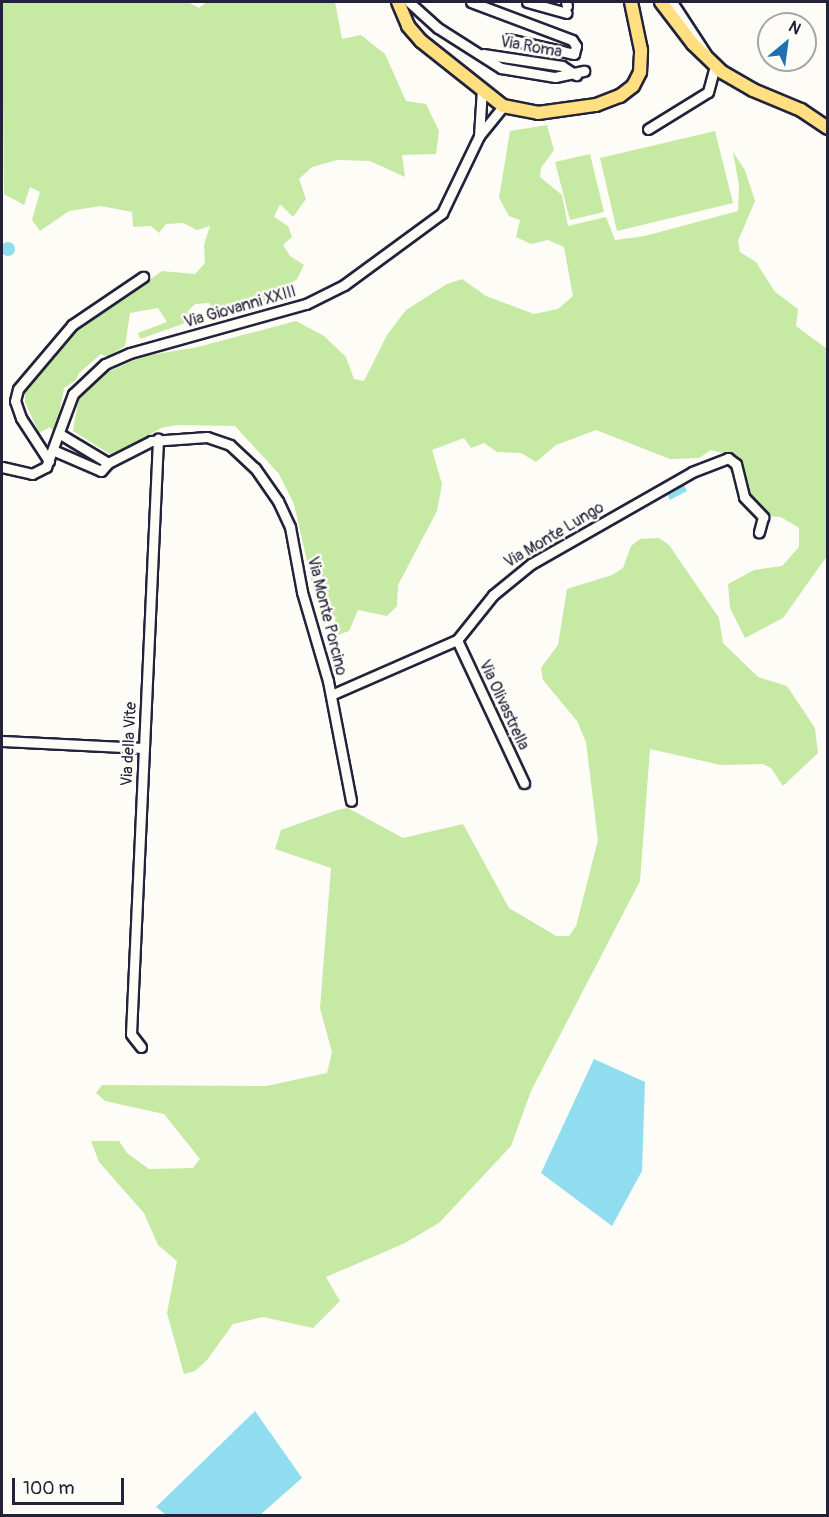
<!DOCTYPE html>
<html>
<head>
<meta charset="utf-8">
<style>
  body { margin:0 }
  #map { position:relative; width:829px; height:1517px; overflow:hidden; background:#fdfcf7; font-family:Pangolin,sans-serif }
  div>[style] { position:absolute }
  .green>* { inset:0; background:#c6e9a3 }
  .water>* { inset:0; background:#8fddee }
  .round { border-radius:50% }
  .roads { filter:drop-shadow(2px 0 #22223b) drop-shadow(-2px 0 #22223b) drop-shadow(0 2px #22223b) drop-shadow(0 -2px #22223b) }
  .minor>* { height:9px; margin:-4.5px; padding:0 4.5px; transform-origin:4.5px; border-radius:4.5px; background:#fdfcf7 }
  .major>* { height:12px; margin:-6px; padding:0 6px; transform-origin:6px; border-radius:6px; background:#ffdf80 }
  span { translate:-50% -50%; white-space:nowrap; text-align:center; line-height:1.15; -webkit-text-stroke:5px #fdfcf7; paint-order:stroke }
  .street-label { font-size:16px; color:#22223b }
  .frame { position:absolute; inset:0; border:3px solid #22223b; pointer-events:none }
  .north { position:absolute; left:757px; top:12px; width:60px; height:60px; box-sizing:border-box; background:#fdfcf7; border:2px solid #a5a5ac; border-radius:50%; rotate:29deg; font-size:16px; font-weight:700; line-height:24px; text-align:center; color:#22223b }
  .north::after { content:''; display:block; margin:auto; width:21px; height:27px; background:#1f6fb2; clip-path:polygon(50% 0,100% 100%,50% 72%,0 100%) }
  .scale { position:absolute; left:12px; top:1478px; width:112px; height:27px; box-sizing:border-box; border:3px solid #22223b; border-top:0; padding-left:8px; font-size:18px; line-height:21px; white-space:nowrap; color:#22223b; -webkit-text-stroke:4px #fdfcf7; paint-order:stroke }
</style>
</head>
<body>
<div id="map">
  <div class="green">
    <div style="clip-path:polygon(2px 2px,188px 2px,199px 8px,207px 2px,335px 2px,342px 39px,361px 35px,385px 54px,406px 101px,426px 104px,439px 131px,436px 154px,402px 155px,405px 177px,370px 161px,337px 160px,312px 167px,299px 179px,306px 199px,293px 217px,280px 204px,274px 217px,288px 226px,292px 237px,283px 245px,290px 256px,304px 265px,297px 279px,258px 307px,221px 317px,209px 303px,195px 304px,188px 311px,194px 320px,140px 339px,138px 333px,167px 322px,158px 308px,130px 313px,125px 346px,107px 357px,101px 354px,79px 373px,76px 380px,64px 388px,55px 434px,50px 427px,39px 433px,25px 402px,25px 392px,34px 379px,75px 331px,162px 271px,195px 274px,205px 263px,204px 245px,210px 226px,197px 230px,183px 223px,166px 224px,159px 233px,151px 226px,133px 227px,132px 212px,101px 206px,69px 211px,40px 231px,32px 220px,40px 192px,30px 187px,24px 205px,4px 194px)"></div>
    <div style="clip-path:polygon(547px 125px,554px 150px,541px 168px,540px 177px,562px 195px,568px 226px,606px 217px,615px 240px,645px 236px,738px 211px,739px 185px,733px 152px,745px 170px,755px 201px,738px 241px,740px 252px,756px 262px,775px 292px,798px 309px,796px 326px,827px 349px,827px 556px,783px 618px,745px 638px,730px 608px,728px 584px,754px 570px,782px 566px,799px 547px,799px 528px,781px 517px,752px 515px,747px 493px,729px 470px,725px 454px,711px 450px,699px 458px,670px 459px,596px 430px,556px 445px,536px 462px,521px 453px,497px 452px,484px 443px,471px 448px,464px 438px,432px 450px,442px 484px,437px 511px,398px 585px,397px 606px,387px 616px,358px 610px,349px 631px,335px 636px,335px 618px,313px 587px,294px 504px,279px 474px,235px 426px,176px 425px,161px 428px,113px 456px,73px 431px,79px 396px,103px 374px,144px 356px,198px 347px,296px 321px,324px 336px,346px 357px,354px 379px,364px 381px,387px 335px,406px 310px,447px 284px,462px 279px,486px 296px,534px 314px,558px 309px,573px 296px,564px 247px,548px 240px,531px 244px,516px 237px,520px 220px,509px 216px,499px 198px,510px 131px)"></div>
    <div style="clip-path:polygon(715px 131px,733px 203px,617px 231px,600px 158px)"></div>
    <div style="clip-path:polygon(590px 154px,604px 212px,570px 220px,555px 162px)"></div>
    <div style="clip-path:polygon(659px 538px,669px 545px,719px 618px,723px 643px,758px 677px,787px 686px,815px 728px,818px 753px,783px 786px,771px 768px,763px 764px,721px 765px,650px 749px,640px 881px,531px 1091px,511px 1146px,439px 1223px,403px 1244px,326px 1277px,340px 1301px,313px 1328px,263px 1317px,233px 1324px,207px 1360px,195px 1371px,184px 1374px,167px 1313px,177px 1261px,158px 1245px,144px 1213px,99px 1162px,91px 1141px,119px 1141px,127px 1153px,149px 1169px,193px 1168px,200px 1159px,164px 1114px,105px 1101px,96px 1093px,102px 1085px,266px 1086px,327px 1073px,332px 1052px,320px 1008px,331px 868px,275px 849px,281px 830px,337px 810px,348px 808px,403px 838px,463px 824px,509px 908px,556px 936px,569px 936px,576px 926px,598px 840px,586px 742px,577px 721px,543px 680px,541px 668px,558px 645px,567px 589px,612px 575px,623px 568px,631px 546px,640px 539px)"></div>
  </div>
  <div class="water">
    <div class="round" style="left:1px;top:242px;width:14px;height:14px"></div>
    <div style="clip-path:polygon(683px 483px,687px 491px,670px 500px,666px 492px)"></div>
    <div style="clip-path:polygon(594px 1059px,645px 1082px,642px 1171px,612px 1226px,541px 1173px)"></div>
    <div style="clip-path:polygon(255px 1411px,302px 1478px,260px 1515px,166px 1515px,156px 1507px)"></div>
  </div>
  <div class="roads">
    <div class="minor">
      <div style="left:409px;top:2px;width:39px;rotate:42deg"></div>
      <div style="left:438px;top:28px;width:75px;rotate:32.4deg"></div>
      <div style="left:501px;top:68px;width:55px;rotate:9.5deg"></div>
      <div style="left:555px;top:77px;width:30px;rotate:-12deg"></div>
      <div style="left:471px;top:2px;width:108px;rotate:20.6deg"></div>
      <div style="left:572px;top:40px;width:7px;rotate:56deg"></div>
      <div style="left:576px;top:46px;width:8px;rotate:104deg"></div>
      <div style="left:574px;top:54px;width:68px;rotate:-167.2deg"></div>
      <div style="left:527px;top:2px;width:41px;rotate:15.4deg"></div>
      <div style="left:566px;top:2px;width:4px;rotate:76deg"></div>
      <div style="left:672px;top:2px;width:62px;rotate:56.8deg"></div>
      <div style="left:483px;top:54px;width:80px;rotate:8.6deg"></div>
      <div style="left:562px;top:66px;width:17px;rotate:33deg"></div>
      <div style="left:648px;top:129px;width:70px;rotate:-31.7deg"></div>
      <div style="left:708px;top:92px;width:27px;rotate:-75deg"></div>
      <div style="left:479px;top:136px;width:48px;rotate:-86.4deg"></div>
      <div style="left:60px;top:434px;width:56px;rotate:31.1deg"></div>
      <div style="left:55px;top:451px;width:50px;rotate:23.5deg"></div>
      <div style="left:101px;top:471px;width:11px;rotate:-49deg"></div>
      <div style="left:108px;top:463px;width:48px;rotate:-27.1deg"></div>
      <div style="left:151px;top:441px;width:56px;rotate:-4.1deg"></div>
      <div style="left:207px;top:437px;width:24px;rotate:19deg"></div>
      <div style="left:230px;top:445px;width:34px;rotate:43deg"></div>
      <div style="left:255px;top:468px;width:40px;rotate:55.1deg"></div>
      <div style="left:278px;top:501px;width:29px;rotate:65deg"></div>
      <div style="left:290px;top:527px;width:66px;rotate:79.5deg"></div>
      <div style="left:302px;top:592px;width:93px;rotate:73.7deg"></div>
      <div style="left:328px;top:681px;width:122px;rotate:79.1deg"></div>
      <div style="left:49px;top:461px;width:51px;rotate:-123.1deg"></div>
      <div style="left:21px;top:418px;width:18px;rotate:-109deg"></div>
      <div style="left:15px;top:401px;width:12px;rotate:-76deg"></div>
      <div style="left:18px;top:389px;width:84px;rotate:-49.8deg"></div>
      <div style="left:72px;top:325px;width:86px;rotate:-34.1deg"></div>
      <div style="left:2px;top:467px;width:31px;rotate:13deg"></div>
      <div style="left:32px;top:474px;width:16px;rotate:-27deg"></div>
      <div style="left:46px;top:467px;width:78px;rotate:-69.7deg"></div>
      <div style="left:73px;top:394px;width:44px;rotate:-43.2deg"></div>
      <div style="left:105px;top:364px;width:27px;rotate:-24deg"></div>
      <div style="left:130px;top:353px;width:183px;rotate:-15.6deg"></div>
      <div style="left:306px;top:304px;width:42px;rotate:-26.6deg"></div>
      <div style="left:344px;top:285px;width:122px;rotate:-36.3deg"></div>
      <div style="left:442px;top:213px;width:85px;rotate:-64.3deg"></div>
      <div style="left:479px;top:136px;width:38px;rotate:-51deg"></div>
      <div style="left:457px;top:640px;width:158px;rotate:64.9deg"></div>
      <div style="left:331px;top:695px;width:137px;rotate:-23.6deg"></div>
      <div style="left:457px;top:640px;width:58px;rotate:-51.3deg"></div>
      <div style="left:493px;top:595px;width:49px;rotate:-39.2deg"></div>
      <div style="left:531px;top:564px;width:185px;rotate:-29.7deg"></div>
      <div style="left:692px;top:472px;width:39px;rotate:-21deg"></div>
      <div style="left:728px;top:458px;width:10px;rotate:37deg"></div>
      <div style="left:736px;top:464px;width:34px;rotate:76deg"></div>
      <div style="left:744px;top:497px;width:28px;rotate:46deg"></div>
      <div style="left:763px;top:517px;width:16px;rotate:105deg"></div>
      <div style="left:2px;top:741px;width:142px;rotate:2.8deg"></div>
      <div style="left:141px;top:1047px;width:16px;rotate:-128deg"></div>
      <div style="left:131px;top:1034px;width:596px;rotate:-87.4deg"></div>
    </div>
    <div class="major">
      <div style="left:398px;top:2px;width:26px;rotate:67deg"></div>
      <div style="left:408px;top:26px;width:20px;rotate:49deg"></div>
      <div style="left:421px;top:41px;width:105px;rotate:38.4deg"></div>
      <div style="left:503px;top:106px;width:36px;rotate:11deg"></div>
      <div style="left:538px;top:113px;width:59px;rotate:-7.9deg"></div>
      <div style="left:596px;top:105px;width:26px;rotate:-21deg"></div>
      <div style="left:620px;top:96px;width:16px;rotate:-38deg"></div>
      <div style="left:633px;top:86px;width:16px;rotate:-63deg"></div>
      <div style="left:640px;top:72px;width:22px;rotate:-87deg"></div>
      <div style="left:641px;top:50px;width:49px;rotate:-101.8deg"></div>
      <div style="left:661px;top:2px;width:53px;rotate:52.7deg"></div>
      <div style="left:693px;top:44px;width:40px;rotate:44deg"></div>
      <div style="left:722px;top:72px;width:36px;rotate:30deg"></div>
      <div style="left:753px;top:90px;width:52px;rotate:22.6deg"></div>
      <div style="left:801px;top:110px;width:32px;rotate:34deg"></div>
    </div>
  </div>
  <div class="street-label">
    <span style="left:531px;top:47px;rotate:10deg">Via Roma</span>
    <span style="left:240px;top:307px;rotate:-16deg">Via Giovanni XXIII</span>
    <span style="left:554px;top:535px;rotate:-31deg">Via Monte Lungo</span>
    <span style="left:327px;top:616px;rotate:76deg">Via Monte Porcino</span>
    <span style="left:504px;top:705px;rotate:65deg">Via Olivastrella</span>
    <span style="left:129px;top:744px;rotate:-87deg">Via della Vite</span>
  </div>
  <div class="frame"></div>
  <div class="north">N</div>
  <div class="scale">100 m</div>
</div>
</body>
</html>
